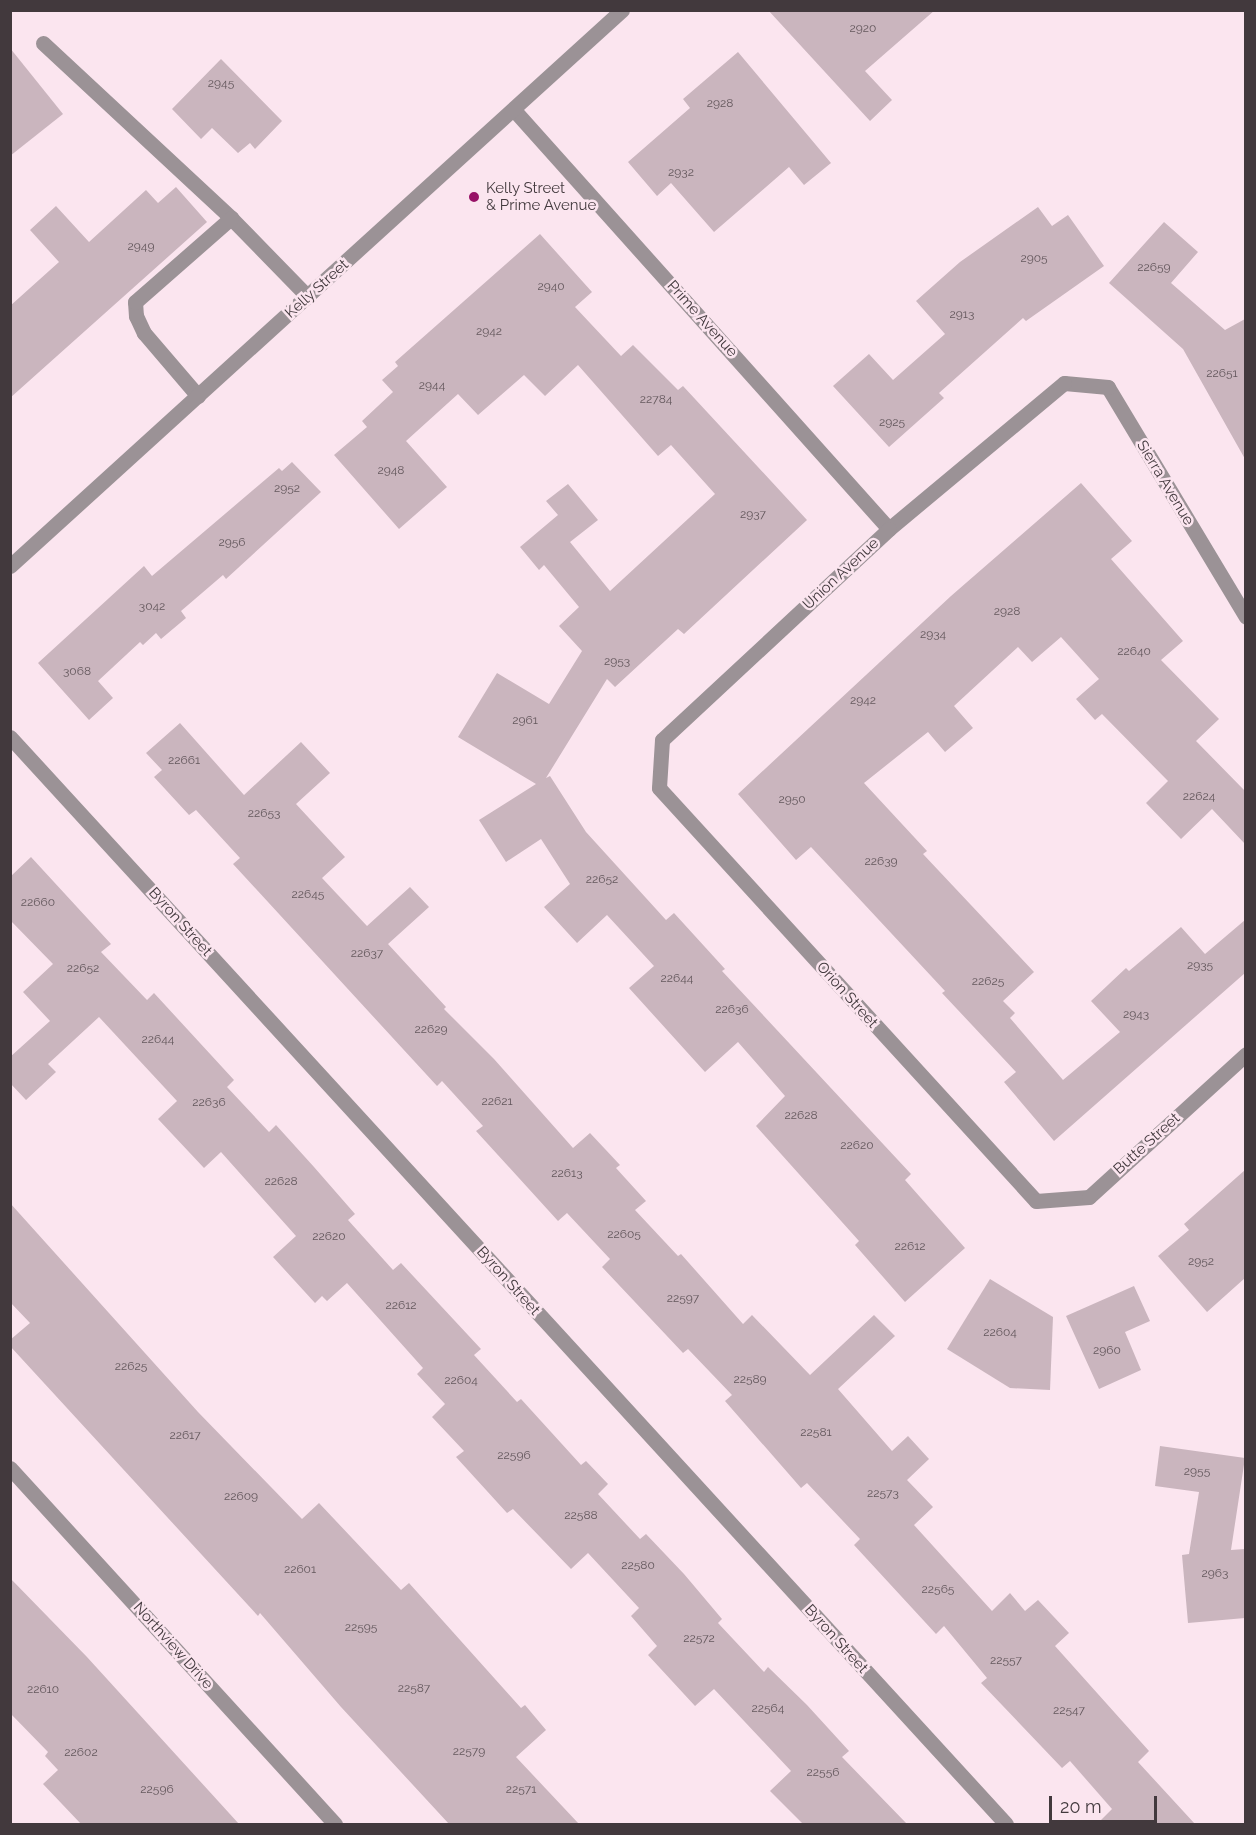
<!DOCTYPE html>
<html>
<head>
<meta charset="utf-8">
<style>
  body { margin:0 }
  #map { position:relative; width:1256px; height:1835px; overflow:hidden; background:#fbe5ef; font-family:Raleway,sans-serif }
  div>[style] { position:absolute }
  .building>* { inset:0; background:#cab5be }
  .minor>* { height:15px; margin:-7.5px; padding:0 7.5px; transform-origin:7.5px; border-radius:7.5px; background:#9b9296 }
  .dots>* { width:16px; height:16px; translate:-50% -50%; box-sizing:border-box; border:3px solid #fbe5ef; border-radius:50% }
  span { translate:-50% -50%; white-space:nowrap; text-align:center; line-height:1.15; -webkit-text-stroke:5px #fbe5ef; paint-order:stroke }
  .number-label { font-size:12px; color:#64585d }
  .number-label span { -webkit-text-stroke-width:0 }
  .poi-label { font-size:15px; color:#42393d }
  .left { translate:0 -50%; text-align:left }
  .street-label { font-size:15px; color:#42393d }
  .frame { position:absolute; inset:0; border:12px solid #42393d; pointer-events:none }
  .scale { position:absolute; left:1049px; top:1796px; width:108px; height:27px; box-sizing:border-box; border:3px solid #42393d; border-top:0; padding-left:8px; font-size:18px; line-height:21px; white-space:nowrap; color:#42393d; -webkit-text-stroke:4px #fbe5ef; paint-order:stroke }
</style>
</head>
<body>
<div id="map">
  <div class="building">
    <div style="clip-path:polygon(768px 10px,935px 10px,865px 71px,892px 100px,870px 121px)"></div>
    <div style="clip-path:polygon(10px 48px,63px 114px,10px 156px)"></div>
    <div style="clip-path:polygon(738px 52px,831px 163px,804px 185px,789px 167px,714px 232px,671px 183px,657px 196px,628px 162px,690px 108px,683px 99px)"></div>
    <div style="clip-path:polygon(221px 59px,282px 121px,255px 149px,250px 143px,238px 153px,212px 128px,201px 139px,172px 109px)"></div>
    <div style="clip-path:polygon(176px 187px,207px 222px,10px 398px,10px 306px,59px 262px,30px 230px,56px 206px,89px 242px,146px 190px,158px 203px)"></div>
    <div style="clip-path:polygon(1038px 207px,1052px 226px,1068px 215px,1104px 266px,1026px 321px,1023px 318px,939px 393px,944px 398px,889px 447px,833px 386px,869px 354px,893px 380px,945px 334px,916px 301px,960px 262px)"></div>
    <div style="clip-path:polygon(1164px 222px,1198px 252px,1171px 283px,1225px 330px,1245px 319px,1245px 459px,1183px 349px,1109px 283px)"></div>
    <div style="clip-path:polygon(540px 234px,592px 292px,575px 307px,621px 356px,633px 345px,678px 390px,683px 386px,807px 520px,684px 634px,678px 629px,615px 687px,607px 679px,546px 778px,550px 776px,586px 832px,666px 920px,674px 913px,725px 969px,722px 971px,911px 1174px,905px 1180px,965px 1248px,905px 1302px,855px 1245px,859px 1241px,756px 1126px,785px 1096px,738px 1042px,705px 1072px,629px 988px,654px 966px,607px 915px,577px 943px,544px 907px,570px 884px,541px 839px,506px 862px,479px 820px,536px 784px,458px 737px,497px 673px,549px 704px,582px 651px,559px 626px,579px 607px,544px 565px,539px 570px,520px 547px,558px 515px,546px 501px,568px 484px,598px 520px,570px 542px,610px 591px,715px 494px,671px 445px,658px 456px,578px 365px,545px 396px,524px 375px,478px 415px,458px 394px,406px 441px,447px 487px,399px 529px,334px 455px,367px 427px,362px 421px,393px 392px,382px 380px,398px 366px,395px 362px)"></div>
    <div style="clip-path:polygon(292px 462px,321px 492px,226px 579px,223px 575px,181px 611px,186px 618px,161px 639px,156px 633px,143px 645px,140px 642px,98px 681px,113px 698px,89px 720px,38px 663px,144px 566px,152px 576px,279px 468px,282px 471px)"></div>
    <div style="clip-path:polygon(1081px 483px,1132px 541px,1111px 559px,1183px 641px,1161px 660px,1219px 719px,1196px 741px,1245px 791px,1245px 844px,1212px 809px,1181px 839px,1146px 803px,1168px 781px,1102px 714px,1095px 720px,1076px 699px,1099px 679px,1061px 637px,1032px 662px,1018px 647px,954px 706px,973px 728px,945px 752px,928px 732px,864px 783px,927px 851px,923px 854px,1034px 972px,1003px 1001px,1015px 1013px,1010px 1018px,1063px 1080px,1120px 1032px,1091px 1001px,1126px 968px,1129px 971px,1181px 927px,1205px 954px,1245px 920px,1245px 973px,1054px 1141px,1004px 1082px,1016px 1072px,942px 993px,945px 991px,811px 847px,796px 860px,738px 794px,951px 596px)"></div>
    <div style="clip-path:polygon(180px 723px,244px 795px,301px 742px,330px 773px,296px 804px,345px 857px,322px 878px,367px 926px,410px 887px,429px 907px,388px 944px,446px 1007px,444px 1009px,494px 1059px,573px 1148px,590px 1133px,620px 1165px,616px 1168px,646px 1201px,635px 1210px,678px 1256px,681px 1254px,743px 1324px,752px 1315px,810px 1375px,874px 1315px,895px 1336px,838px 1389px,892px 1451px,908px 1436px,929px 1459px,907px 1480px,933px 1507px,914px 1525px,992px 1611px,1010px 1593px,1025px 1611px,1038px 1600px,1069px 1633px,1055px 1646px,1149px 1751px,1138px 1762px,1195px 1824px,1097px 1824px,1112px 1809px,1070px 1761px,1062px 1768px,981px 1683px,987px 1678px,944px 1626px,936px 1634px,854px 1545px,860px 1539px,807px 1483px,801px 1488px,725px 1401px,732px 1395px,688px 1349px,683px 1353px,602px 1267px,610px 1259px,567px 1213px,558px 1221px,476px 1131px,483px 1126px,442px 1081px,437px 1086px,233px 864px,240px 858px,196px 810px,189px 815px,154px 777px,162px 770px,146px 753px)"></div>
    <div style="clip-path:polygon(31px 857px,111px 944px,101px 952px,147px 1000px,154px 993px,234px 1080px,227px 1087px,269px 1132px,276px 1125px,314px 1167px,355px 1214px,348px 1220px,393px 1270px,401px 1263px,481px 1349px,474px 1355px,517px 1402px,521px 1399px,581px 1465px,586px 1461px,608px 1484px,598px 1494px,640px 1539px,646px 1534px,684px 1574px,722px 1619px,718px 1623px,764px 1672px,768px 1667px,807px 1705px,849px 1751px,842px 1757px,907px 1824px,803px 1824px,770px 1791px,791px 1771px,714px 1689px,695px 1706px,648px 1655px,657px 1646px,631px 1616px,639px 1608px,588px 1553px,571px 1569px,513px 1509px,507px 1513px,456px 1457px,464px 1451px,432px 1417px,445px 1404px,417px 1374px,423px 1368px,347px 1283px,327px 1301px,322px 1296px,315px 1303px,273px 1257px,296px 1236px,221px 1152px,204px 1168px,158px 1119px,177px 1101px,99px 1017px,48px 1064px,56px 1072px,26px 1100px,10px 1083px,10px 1057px,50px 1021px,23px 992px,53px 964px,10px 920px,10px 877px)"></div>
    <div style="clip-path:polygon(1245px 1170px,1245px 1278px,1207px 1312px,1158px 1256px,1189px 1230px,1184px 1224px)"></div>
    <div style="clip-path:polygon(10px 1203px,198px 1412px,302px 1519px,319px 1503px,401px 1590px,409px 1583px,521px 1708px,525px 1705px,546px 1730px,516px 1757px,579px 1824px,449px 1824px,341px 1707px,260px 1613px,258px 1616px,10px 1346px,10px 1340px,30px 1323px,10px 1302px)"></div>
    <div style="clip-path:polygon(990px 1279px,1053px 1317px,1050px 1390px,1010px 1388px,947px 1349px)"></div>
    <div style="clip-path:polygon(1134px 1286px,1150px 1321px,1125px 1332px,1141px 1370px,1099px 1389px,1066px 1316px)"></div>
    <div style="clip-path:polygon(1160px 1446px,1245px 1458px,1231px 1550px,1245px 1549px,1245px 1618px,1188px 1623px,1182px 1555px,1189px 1554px,1199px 1492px,1155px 1486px)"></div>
    <div style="clip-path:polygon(10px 1578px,87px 1657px,239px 1824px,81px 1824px,43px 1784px,58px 1770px,45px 1756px,48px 1752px,10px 1713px)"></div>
  </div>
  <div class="minor">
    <div style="left:43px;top:43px;width:257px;rotate:42.9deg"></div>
    <div style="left:231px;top:218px;width:110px;rotate:45.7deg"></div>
    <div style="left:514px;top:110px;width:562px;rotate:48.17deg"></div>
    <div style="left:198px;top:396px;width:83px;rotate:-130.6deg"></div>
    <div style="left:144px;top:333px;width:19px;rotate:-115deg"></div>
    <div style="left:136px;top:316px;width:14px;rotate:-94deg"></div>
    <div style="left:135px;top:302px;width:128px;rotate:-41.2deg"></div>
    <div style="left:10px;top:566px;width:827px;rotate:-42.26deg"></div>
    <div style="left:1246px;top:617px;width:268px;rotate:-121deg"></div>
    <div style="left:1108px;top:387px;width:44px;rotate:-174.8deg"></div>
    <div style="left:1064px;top:383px;width:228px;rotate:140.2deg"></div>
    <div style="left:889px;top:529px;width:310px;rotate:137.1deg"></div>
    <div style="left:662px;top:740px;width:48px;rotate:93.6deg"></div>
    <div style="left:659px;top:788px;width:559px;rotate:47.61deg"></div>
    <div style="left:1036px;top:1201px;width:53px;rotate:-4.3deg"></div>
    <div style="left:1089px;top:1197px;width:212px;rotate:-42.3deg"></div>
    <div style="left:10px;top:737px;width:1474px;rotate:47.5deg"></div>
    <div style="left:10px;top:1468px;width:482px;rotate:47.6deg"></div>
  </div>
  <div class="dots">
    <div style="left:474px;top:197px;background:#971166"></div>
  </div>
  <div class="number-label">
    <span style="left:863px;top:29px">2920</span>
    <span style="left:221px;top:84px">2945</span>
    <span style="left:720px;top:104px">2928</span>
    <span style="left:681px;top:173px">2932</span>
    <span style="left:141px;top:247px">2949</span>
    <span style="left:1034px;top:259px">2905</span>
    <span style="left:1154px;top:268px">22659</span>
    <span style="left:551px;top:287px">2940</span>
    <span style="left:962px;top:315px">2913</span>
    <span style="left:489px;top:332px">2942</span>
    <span style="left:1222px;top:374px">22651</span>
    <span style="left:432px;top:386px">2944</span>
    <span style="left:656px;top:400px">22784</span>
    <span style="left:892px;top:423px">2925</span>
    <span style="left:391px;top:471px">2948</span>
    <span style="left:287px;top:489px">2952</span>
    <span style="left:753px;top:515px">2937</span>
    <span style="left:232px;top:543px">2956</span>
    <span style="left:152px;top:607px">3042</span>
    <span style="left:1007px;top:612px">2928</span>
    <span style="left:933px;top:635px">2934</span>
    <span style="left:1134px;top:652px">22640</span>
    <span style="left:617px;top:662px">2953</span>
    <span style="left:77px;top:672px">3068</span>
    <span style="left:863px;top:701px">2942</span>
    <span style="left:525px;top:721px">2961</span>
    <span style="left:184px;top:761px">22661</span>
    <span style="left:1199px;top:797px">22624</span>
    <span style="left:792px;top:800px">2950</span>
    <span style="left:264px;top:814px">22653</span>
    <span style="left:881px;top:862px">22639</span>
    <span style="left:602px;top:880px">22652</span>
    <span style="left:308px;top:895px">22645</span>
    <span style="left:38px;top:903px">22660</span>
    <span style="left:367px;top:954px">22637</span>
    <span style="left:1200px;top:966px">2935</span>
    <span style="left:83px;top:969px">22652</span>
    <span style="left:677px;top:979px">22644</span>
    <span style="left:988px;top:982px">22625</span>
    <span style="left:732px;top:1010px">22636</span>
    <span style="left:1136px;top:1015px">2943</span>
    <span style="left:431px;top:1030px">22629</span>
    <span style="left:158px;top:1040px">22644</span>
    <span style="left:497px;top:1102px">22621</span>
    <span style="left:209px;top:1103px">22636</span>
    <span style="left:801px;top:1116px">22628</span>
    <span style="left:857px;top:1146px">22620</span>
    <span style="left:567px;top:1174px">22613</span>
    <span style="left:281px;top:1182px">22628</span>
    <span style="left:624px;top:1235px">22605</span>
    <span style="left:329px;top:1237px">22620</span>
    <span style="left:910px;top:1247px">22612</span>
    <span style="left:1201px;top:1262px">2952</span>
    <span style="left:683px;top:1299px">22597</span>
    <span style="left:401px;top:1306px">22612</span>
    <span style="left:1000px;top:1333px">22604</span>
    <span style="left:1107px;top:1351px">2960</span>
    <span style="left:131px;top:1367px">22625</span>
    <span style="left:750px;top:1380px">22589</span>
    <span style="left:461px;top:1381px">22604</span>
    <span style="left:816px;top:1433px">22581</span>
    <span style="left:185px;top:1436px">22617</span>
    <span style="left:514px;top:1456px">22596</span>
    <span style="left:1197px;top:1472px">2955</span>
    <span style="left:883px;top:1494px">22573</span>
    <span style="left:241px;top:1497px">22609</span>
    <span style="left:581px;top:1516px">22588</span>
    <span style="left:638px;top:1566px">22580</span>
    <span style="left:300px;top:1570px">22601</span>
    <span style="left:1215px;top:1574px">2963</span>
    <span style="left:938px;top:1590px">22565</span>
    <span style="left:361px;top:1628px">22595</span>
    <span style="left:699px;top:1639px">22572</span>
    <span style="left:1006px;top:1661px">22557</span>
    <span style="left:414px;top:1689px">22587</span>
    <span style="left:43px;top:1690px">22610</span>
    <span style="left:768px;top:1709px">22564</span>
    <span style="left:1069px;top:1711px">22547</span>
    <span style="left:469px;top:1752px">22579</span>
    <span style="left:81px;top:1753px">22602</span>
    <span style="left:823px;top:1773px">22556</span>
    <span style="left:157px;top:1790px">22596</span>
    <span style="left:521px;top:1790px">22571</span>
  </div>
  <div class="poi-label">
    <span class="left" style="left:486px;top:197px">Kelly Street<br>&amp; Prime Avenue</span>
  </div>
  <div class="street-label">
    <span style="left:317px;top:289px;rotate:-42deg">Kelly Street</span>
    <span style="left:702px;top:319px;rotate:48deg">Prime Avenue</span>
    <span style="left:1165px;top:483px;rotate:59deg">Sierra Avenue</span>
    <span style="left:841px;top:574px;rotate:-43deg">Union Avenue</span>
    <span style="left:180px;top:922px;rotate:48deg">Byron Street</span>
    <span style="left:847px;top:995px;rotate:48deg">Orion Street</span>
    <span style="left:1147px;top:1144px;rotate:-42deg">Butte Street</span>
    <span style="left:508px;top:1281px;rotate:48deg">Byron Street</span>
    <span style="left:836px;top:1639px;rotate:48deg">Byron Street</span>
    <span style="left:173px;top:1646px;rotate:48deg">Northview Drive</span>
  </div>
  <div class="frame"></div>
  <div class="scale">20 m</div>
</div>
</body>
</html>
